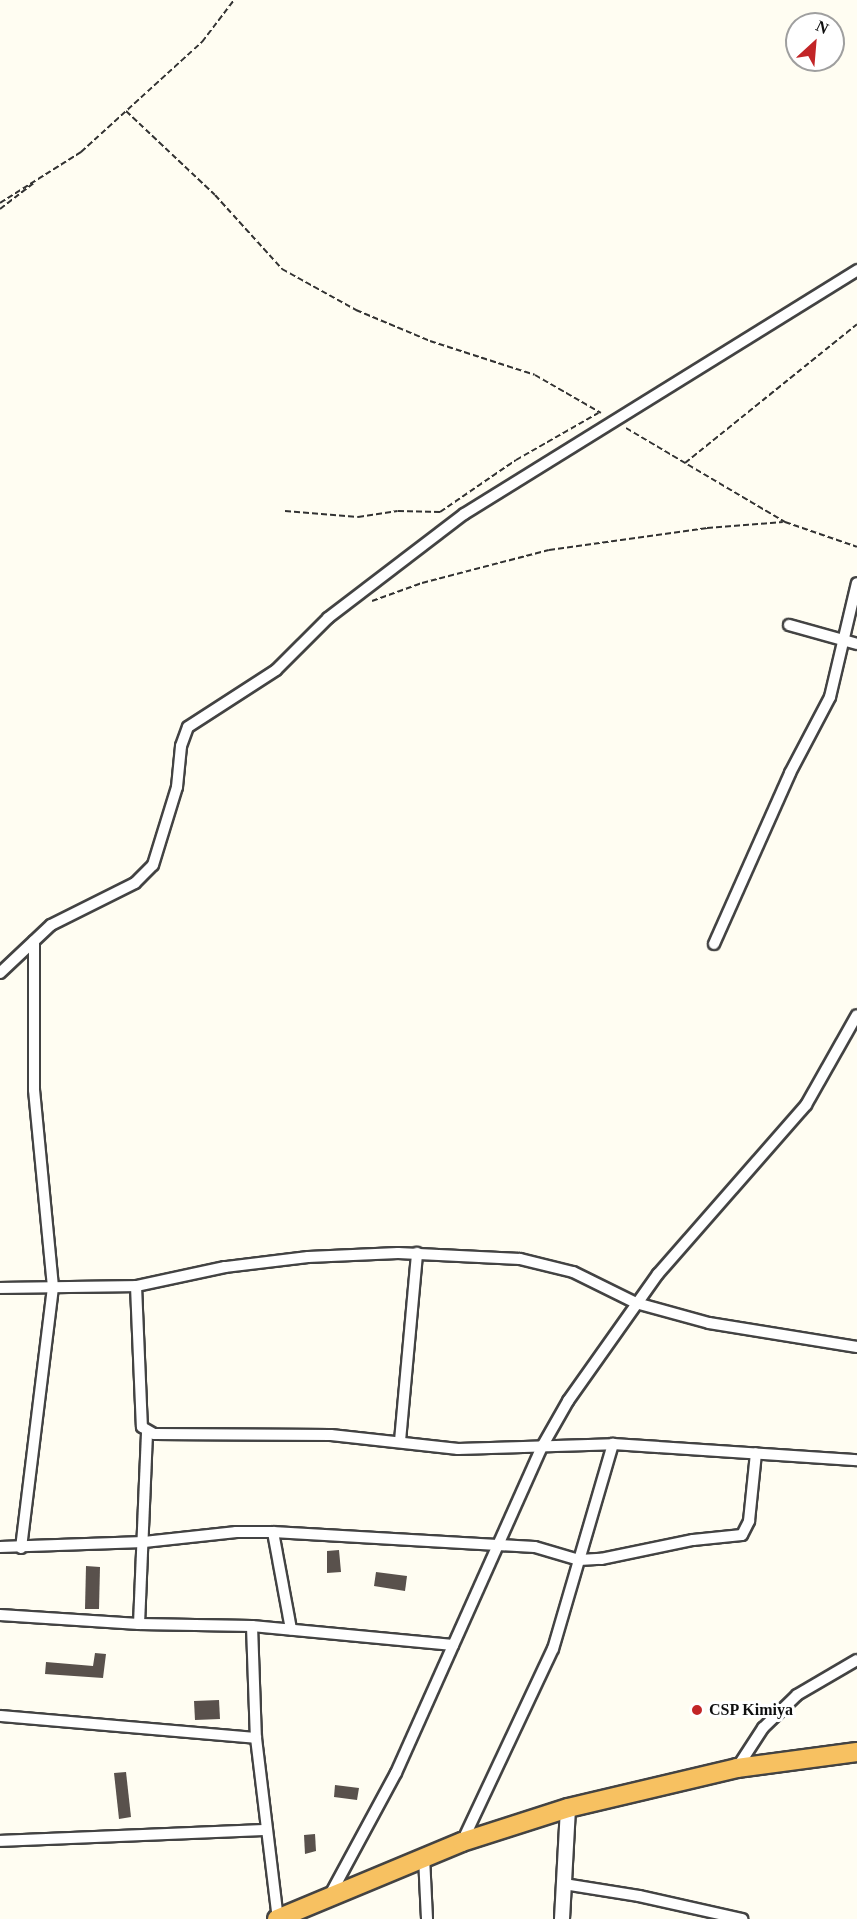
<!DOCTYPE html>
<html>
<head>
<meta charset="utf-8">
<style>
  body { margin:0 }
  #map { position:relative; width:857px; height:1919px; overflow:hidden; background:#fffdf2; font-family:"Times New Roman",serif }
  div>[style] { position:absolute }
  .building>* { inset:0; background:#59514c }
  .path>* { height:2px; margin-top:-1px; transform-origin:0; background:repeating-linear-gradient(90deg,#323232 0 6px,transparent 0 9px) }
  .roads { filter:drop-shadow(2px 0 #434343) drop-shadow(-2px 0 #434343) drop-shadow(0 2px #434343) drop-shadow(0 -2px #434343) }
  .minor>* { height:10px; margin:-5px; padding:0 5px; transform-origin:5px; border-radius:5px; background:#fff }
  .tertiary>* { height:14px; margin:-7px; padding:0 7px; transform-origin:7px; border-radius:7px; background:#fff }
  .trunk>* { height:18px; margin:-9px; padding:0 9px; transform-origin:9px; border-radius:9px; background:#f7c161 }
  .dots>* { width:16px; height:16px; translate:-50% -50%; box-sizing:border-box; border:3px solid #fff; border-radius:50% }
  span { translate:-50% -50%; white-space:nowrap; text-align:center; line-height:1.15; -webkit-text-stroke:6px #fff; paint-order:stroke }
  .poi-label { font-size:16px; color:#101010; font-weight:700 }
  .left { translate:0 -50%; text-align:left }
  .north { position:absolute; left:785px; top:12px; width:60px; height:60px; box-sizing:border-box; background:#fff; border:2px solid #9f9f9f; border-radius:50%; rotate:26deg; font-size:16px; font-weight:700; line-height:24px; text-align:center; color:#101010 }
  .north::after { content:''; display:block; margin:auto; width:21px; height:27px; background:#c22527; clip-path:polygon(50% 0,100% 100%,50% 72%,0 100%) }
</style>
</head>
<body>
<div id="map">
  <div class="building">
    <div style="clip-path:polygon(339px 1550px,341px 1572px,327px 1573px,327px 1551px)"></div>
    <div style="clip-path:polygon(86px 1566px,100px 1567px,99px 1609px,85px 1609px)"></div>
    <div style="clip-path:polygon(376px 1572px,407px 1576px,405px 1591px,374px 1586px)"></div>
    <div style="clip-path:polygon(95px 1653px,106px 1654px,103px 1678px,45px 1674px,46px 1662px,93px 1666px)"></div>
    <div style="clip-path:polygon(219px 1700px,220px 1719px,195px 1720px,194px 1701px)"></div>
    <div style="clip-path:polygon(126px 1772px,131px 1817px,119px 1819px,114px 1773px)"></div>
    <div style="clip-path:polygon(335px 1785px,359px 1788px,357px 1800px,334px 1797px)"></div>
    <div style="clip-path:polygon(315px 1834px,316px 1851px,305px 1854px,304px 1835px)"></div>
  </div>
  <div class="path">
    <div style="left:126px;top:111px;width:122px;rotate:43.3deg"></div>
    <div style="left:215px;top:195px;width:100px;rotate:47.8deg"></div>
    <div style="left:282px;top:269px;width:85px;rotate:29deg"></div>
    <div style="left:356px;top:310px;width:80px;rotate:22.7deg"></div>
    <div style="left:430px;top:341px;width:110px;rotate:17.9deg"></div>
    <div style="left:535px;top:375px;width:76px;rotate:29.9deg"></div>
    <div style="left:0;top:203px;width:96px;rotate:-32.2deg"></div>
    <div style="left:81px;top:152px;width:164px;rotate:-42.3deg"></div>
    <div style="left:202px;top:42px;width:53px;rotate:-52.7deg"></div>
    <div style="left:0;top:209px;width:44px;rotate:-37.6deg"></div>
    <div style="left:626px;top:428px;width:185px;rotate:30.6deg"></div>
    <div style="left:785px;top:522px;width:76px;rotate:19.1deg"></div>
    <div style="left:685px;top:463px;width:221px;rotate:-38.9deg"></div>
    <div style="left:285px;top:511px;width:73px;rotate:4.7deg"></div>
    <div style="left:358px;top:517px;width:40px;rotate:-8.5deg"></div>
    <div style="left:398px;top:511px;width:42px;rotate:1.4deg"></div>
    <div style="left:440px;top:512px;width:92px;rotate:-34.4deg"></div>
    <div style="left:516px;top:460px;width:95px;rotate:-29.8deg"></div>
    <div style="left:372px;top:601px;width:53px;rotate:-19.8deg"></div>
    <div style="left:422px;top:583px;width:131px;rotate:-14.6deg"></div>
    <div style="left:549px;top:550px;width:160px;rotate:-7.9deg"></div>
    <div style="left:707px;top:528px;width:76px;rotate:-4.5deg"></div>
  </div>
  <div class="roads">
    <div class="minor">
      <div style="left:789px;top:625px;width:71px;rotate:15.6deg"></div>
      <div style="left:714px;top:944px;width:187px;rotate:-66deg"></div>
      <div style="left:790px;top:773px;width:86px;rotate:-62.2deg"></div>
      <div style="left:830px;top:697px;width:117px;rotate:-76.7deg"></div>
      <div style="left:0;top:973px;width:70px;rotate:-43.3deg"></div>
      <div style="left:51px;top:925px;width:94px;rotate:-26.6deg"></div>
      <div style="left:135px;top:883px;width:25px;rotate:-45deg"></div>
      <div style="left:153px;top:865px;width:82px;rotate:-72.9deg"></div>
      <div style="left:177px;top:787px;width:41px;rotate:-84.4deg"></div>
      <div style="left:181px;top:746px;width:20px;rotate:-70deg"></div>
      <div style="left:188px;top:727px;width:105px;rotate:-32.9deg"></div>
      <div style="left:276px;top:670px;width:74px;rotate:-45deg"></div>
      <div style="left:328px;top:618px;width:171px;rotate:-37.4deg"></div>
      <div style="left:464px;top:514px;width:463px;rotate:-31.8deg"></div>
      <div style="left:0;top:1288px;width:136px;rotate:-0.8deg"></div>
      <div style="left:857px;top:1347px;width:150px;rotate:-170.8deg"></div>
      <div style="left:709px;top:1323px;width:76px;rotate:-164.7deg"></div>
      <div style="left:636px;top:1303px;width:70px;rotate:-153.8deg"></div>
      <div style="left:573px;top:1272px;width:55px;rotate:-166.2deg"></div>
      <div style="left:520px;top:1259px;width:122px;rotate:-177.2deg"></div>
      <div style="left:398px;top:1253px;width:90px;rotate:177.5deg"></div>
      <div style="left:308px;top:1257px;width:84px;rotate:173.1deg"></div>
      <div style="left:225px;top:1267px;width:91px;rotate:167.9deg"></div>
      <div style="left:136px;top:1286px;width:141px;rotate:87.6deg"></div>
      <div style="left:142px;top:1427px;width:14px;rotate:30deg"></div>
      <div style="left:154px;top:1434px;width:177px;rotate:0.3deg"></div>
      <div style="left:331px;top:1435px;width:128px;rotate:6.3deg"></div>
      <div style="left:458px;top:1449px;width:155px;rotate:-1.8deg"></div>
      <div style="left:613px;top:1444px;width:245px;rotate:3.8deg"></div>
      <div style="left:400px;top:1441px;width:189px;rotate:-84.8deg"></div>
      <div style="left:273px;top:1532px;width:99px;rotate:79.5deg"></div>
      <div style="left:0;top:1547px;width:144px;rotate:-2deg"></div>
      <div style="left:144px;top:1542px;width:93px;rotate:-6.2deg"></div>
      <div style="left:236px;top:1532px;width:37px"></div>
      <div style="left:273px;top:1532px;width:262px;rotate:3.3deg"></div>
      <div style="left:535px;top:1547px;width:46px;rotate:16.5deg"></div>
      <div style="left:579px;top:1560px;width:22px;rotate:-3deg"></div>
      <div style="left:601px;top:1559px;width:94px;rotate:-11.7deg"></div>
      <div style="left:693px;top:1540px;width:49px;rotate:-5.8deg"></div>
      <div style="left:742px;top:1535px;width:16px;rotate:-63deg"></div>
      <div style="left:749px;top:1521px;width:68px;rotate:-84.1deg"></div>
      <div style="left:21px;top:1548px;width:263px;rotate:-83deg"></div>
      <div style="left:53px;top:1287px;width:198px;rotate:-95.5deg"></div>
      <div style="left:34px;top:1090px;width:149px;rotate:-90deg"></div>
      <div style="left:0;top:1615px;width:139px;rotate:3.7deg"></div>
      <div style="left:139px;top:1624px;width:113px;rotate:1deg"></div>
      <div style="left:252px;top:1626px;width:202px;rotate:5.4deg"></div>
      <div style="left:139px;top:1624px;width:193px;rotate:-87.6deg"></div>
      <div style="left:252px;top:1626px;width:112px;rotate:88deg"></div>
      <div style="left:256px;top:1738px;width:182px;rotate:83.1deg"></div>
      <div style="left:0;top:1716px;width:257px;rotate:4.9deg"></div>
      <div style="left:737px;top:1768px;width:48px;rotate:-57deg"></div>
      <div style="left:763px;top:1728px;width:47px;rotate:-44.1deg"></div>
      <div style="left:797px;top:1695px;width:69px;rotate:-30.3deg"></div>
      <div style="left:0;top:1841px;width:265px;rotate:-2.4deg"></div>
      <div style="left:462px;top:1842px;width:213px;rotate:-64.8deg"></div>
      <div style="left:553px;top:1649px;width:214px;rotate:-73.7deg"></div>
      <div style="left:424px;top:1857px;width:62px;rotate:87.2deg"></div>
      <div style="left:564px;top:1884px;width:76px;rotate:9.1deg"></div>
      <div style="left:639px;top:1896px;width:106px;rotate:12.6deg"></div>
      <div style="left:330px;top:1895px;width:139px;rotate:-61.6deg"></div>
      <div style="left:396px;top:1773px;width:359px;rotate:-65.9deg"></div>
      <div style="left:543px;top:1445px;width:51px;rotate:-60.4deg"></div>
      <div style="left:568px;top:1401px;width:156px;rotate:-54.7deg"></div>
      <div style="left:658px;top:1274px;width:225px;rotate:-48.8deg"></div>
      <div style="left:806px;top:1105px;width:103px;rotate:-60.5deg"></div>
    </div>
    <div class="tertiary">
      <div style="left:562px;top:1919px;width:111px;rotate:-86.9deg"></div>
    </div>
    <div class="trunk">
      <div style="left:277px;top:1919px;width:200px;rotate:-22.6deg"></div>
      <div style="left:462px;top:1842px;width:111px;rotate:-17.8deg"></div>
      <div style="left:568px;top:1808px;width:174px;rotate:-13.3deg"></div>
      <div style="left:737px;top:1768px;width:121px;rotate:-7.6deg"></div>
    </div>
  </div>
  <div class="dots">
    <div style="left:697px;top:1710px;background:#c22527"></div>
  </div>
  <div class="poi-label">
    <span class="left" style="left:709px;top:1710px">CSP Kimiya</span>
  </div>
  <div class="north">N</div>
</div>
</body>
</html>
